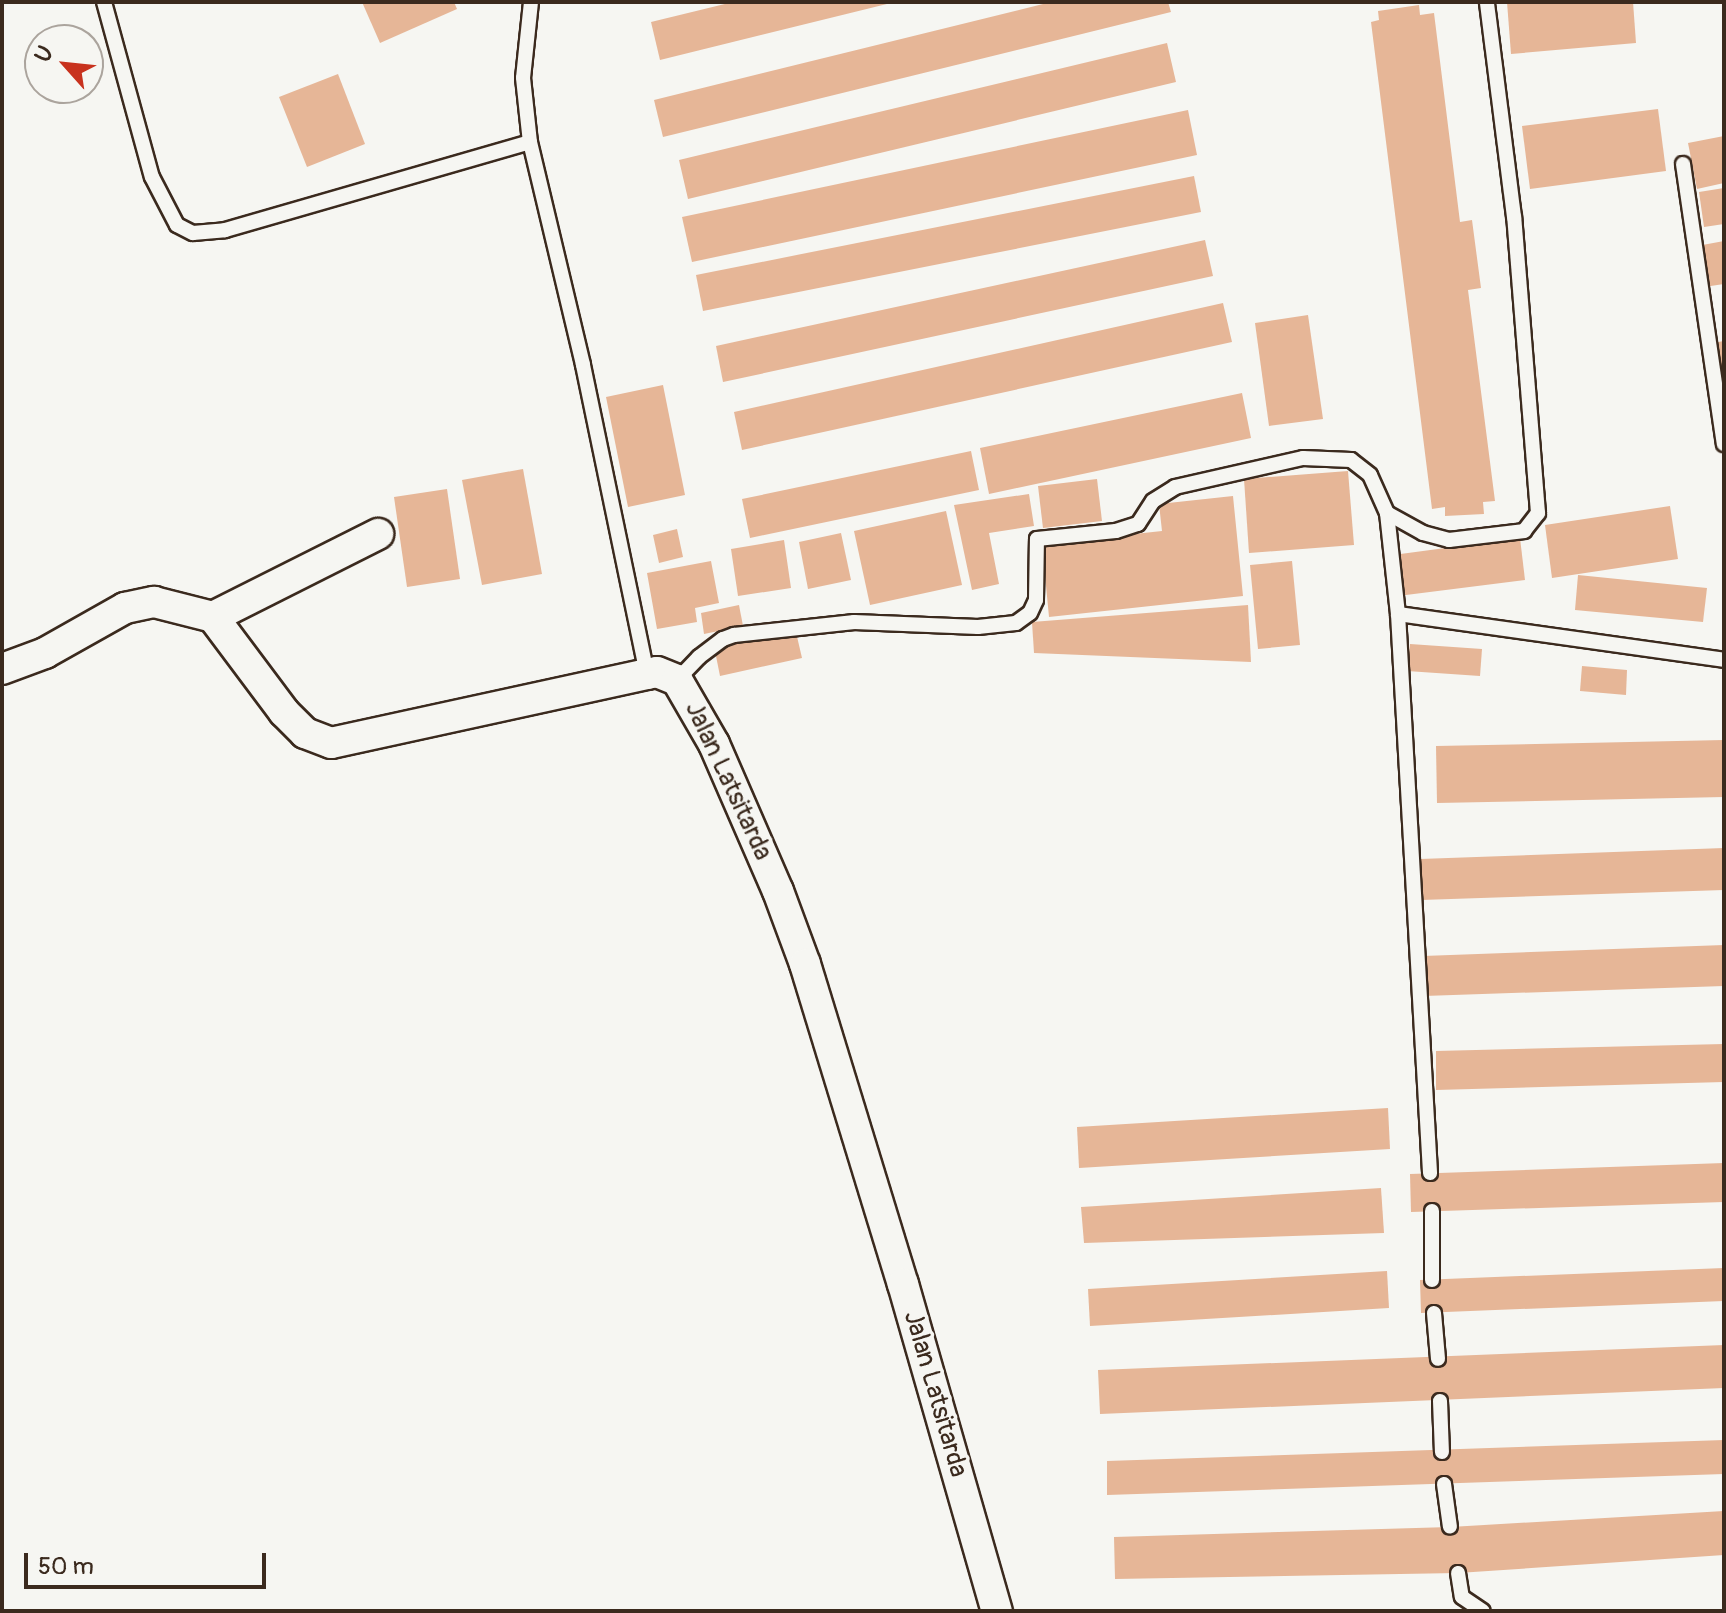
<!DOCTYPE html>
<html>
<head>
<meta charset="utf-8">
<style>
  body { margin:0 }
  #map { position:relative; width:1726px; height:1613px; overflow:hidden; background:#f6f6f2; font-family:Pangolin,sans-serif }
  div>[style] { position:absolute }
  .building>* { inset:0; background:#e6b697 }
  .roads { filter:drop-shadow(2px 0 #3b2a1e) drop-shadow(-2px 0 #3b2a1e) drop-shadow(0 2px #3b2a1e) drop-shadow(0 -2px #3b2a1e) }
  .lane>* { height:14px; margin:-7px; padding:0 7px; transform-origin:7px; border-radius:7px; background:#f6f6f2 }
  .street>* { height:30px; margin:-15px; padding:0 15px; transform-origin:15px; border-radius:15px; background:#f6f6f2 }
  span { translate:-50% -50%; white-space:nowrap; text-align:center; line-height:1.15; -webkit-text-stroke:7px #f6f6f2; paint-order:stroke }
  .street-label { font-size:26px; color:#3b2a1e }
  .frame { position:absolute; inset:0; border:4px solid #3b2a1e; pointer-events:none }
  .north { position:absolute; left:24px; top:24px; width:80px; height:80px; box-sizing:border-box; background:#f6f6f2; border:2px solid #aba49d; border-radius:50%; rotate:297deg; font-size:22px; font-weight:700; line-height:32px; text-align:center; color:#3b2a1e }
  .north::after { content:''; display:block; margin:auto; width:28px; height:36px; background:#c8321e; clip-path:polygon(50% 0,100% 100%,50% 72%,0 100%) }
  .scale { position:absolute; left:24px; top:1553px; width:242px; height:36px; box-sizing:border-box; border:4px solid #3b2a1e; border-top:0; padding-left:10px; font-size:24px; line-height:28px; white-space:nowrap; color:#3b2a1e; -webkit-text-stroke:6px #f6f6f2; paint-order:stroke }
</style>
</head>
<body>
<div id="map">
  <div class="building">
    <div style="clip-path:polygon(362px 2px,454px 2px,457px 9px,380px 43px)"></div>
    <div style="clip-path:polygon(733px 2px,891px 2px,891px 3px,660px 60px,651px 22px)"></div>
    <div style="clip-path:polygon(1051px 2px,1168px 2px,1171px 12px,663px 137px,654px 100px)"></div>
    <div style="clip-path:polygon(1507px 2px,1633px 2px,1636px 43px,1511px 54px)"></div>
    <div style="clip-path:polygon(1419px 5px,1420px 15px,1434px 13px,1460px 222px,1472px 220px,1481px 288px,1468px 290px,1495px 501px,1483px 502px,1484px 514px,1445px 516px,1445px 507px,1432px 509px,1371px 22px,1379px 20px,1378px 11px)"></div>
    <div style="clip-path:polygon(1167px 43px,1176px 82px,688px 199px,679px 160px)"></div>
    <div style="clip-path:polygon(338px 74px,365px 144px,307px 167px,279px 97px)"></div>
    <div style="clip-path:polygon(1658px 109px,1666px 171px,1530px 189px,1522px 126px)"></div>
    <div style="clip-path:polygon(1188px 110px,1197px 155px,692px 262px,682px 217px)"></div>
    <div style="clip-path:polygon(1724px 136px,1724px 183px,1697px 189px,1688px 143px)"></div>
    <div style="clip-path:polygon(1194px 176px,1201px 212px,703px 311px,696px 275px)"></div>
    <div style="clip-path:polygon(1724px 188px,1724px 224px,1704px 227px,1699px 192px)"></div>
    <div style="clip-path:polygon(1205px 240px,1213px 276px,723px 382px,716px 346px)"></div>
    <div style="clip-path:polygon(1724px 241px,1724px 284px,1704px 287px,1697px 246px)"></div>
    <div style="clip-path:polygon(1223px 303px,1232px 342px,742px 450px,734px 412px)"></div>
    <div style="clip-path:polygon(1308px 315px,1323px 419px,1269px 426px,1255px 323px)"></div>
    <div style="clip-path:polygon(1724px 341px,1724px 380px,1718px 381px,1712px 343px)"></div>
    <div style="clip-path:polygon(663px 385px,685px 495px,628px 507px,606px 397px)"></div>
    <div style="clip-path:polygon(1242px 393px,1251px 438px,989px 494px,980px 448px)"></div>
    <div style="clip-path:polygon(971px 451px,979px 490px,750px 538px,742px 499px)"></div>
    <div style="clip-path:polygon(523px 469px,542px 574px,482px 585px,462px 480px)"></div>
    <div style="clip-path:polygon(1348px 471px,1354px 545px,1249px 553px,1244px 479px)"></div>
    <div style="clip-path:polygon(1097px 479px,1102px 521px,1043px 528px,1038px 486px)"></div>
    <div style="clip-path:polygon(447px 489px,460px 579px,407px 587px,394px 497px)"></div>
    <div style="clip-path:polygon(1029px 494px,1034px 526px,989px 533px,999px 584px,972px 590px,954px 505px)"></div>
    <div style="clip-path:polygon(1233px 496px,1243px 596px,1049px 617px,1042px 544px,1162px 531px,1159px 504px)"></div>
    <div style="clip-path:polygon(1670px 506px,1678px 559px,1552px 578px,1545px 525px)"></div>
    <div style="clip-path:polygon(946px 511px,962px 585px,870px 605px,854px 531px)"></div>
    <div style="clip-path:polygon(677px 529px,683px 557px,659px 563px,653px 535px)"></div>
    <div style="clip-path:polygon(841px 533px,851px 580px,808px 589px,799px 542px)"></div>
    <div style="clip-path:polygon(1520px 538px,1525px 580px,1398px 596px,1393px 555px)"></div>
    <div style="clip-path:polygon(784px 540px,791px 588px,738px 596px,731px 549px)"></div>
    <div style="clip-path:polygon(711px 561px,719px 603px,695px 608px,697px 622px,657px 629px,647px 573px)"></div>
    <div style="clip-path:polygon(1292px 561px,1300px 645px,1258px 649px,1250px 565px)"></div>
    <div style="clip-path:polygon(1578px 575px,1707px 588px,1703px 622px,1575px 610px)"></div>
    <div style="clip-path:polygon(739px 605px,743px 626px,704px 634px,701px 613px)"></div>
    <div style="clip-path:polygon(1248px 605px,1251px 662px,1034px 653px,1032px 622px)"></div>
    <div style="clip-path:polygon(795px 628px,802px 658px,720px 676px,714px 646px)"></div>
    <div style="clip-path:polygon(1410px 644px,1482px 649px,1480px 676px,1407px 671px)"></div>
    <div style="clip-path:polygon(1582px 666px,1627px 670px,1626px 695px,1580px 691px)"></div>
    <div style="clip-path:polygon(1724px 740px,1724px 797px,1437px 803px,1436px 746px)"></div>
    <div style="clip-path:polygon(1724px 848px,1724px 890px,1421px 900px,1420px 859px)"></div>
    <div style="clip-path:polygon(1724px 945px,1724px 986px,1424px 996px,1423px 956px)"></div>
    <div style="clip-path:polygon(1724px 1044px,1724px 1082px,1436px 1090px,1436px 1051px)"></div>
    <div style="clip-path:polygon(1388px 1108px,1390px 1149px,1079px 1168px,1077px 1127px)"></div>
    <div style="clip-path:polygon(1724px 1163px,1724px 1202px,1411px 1212px,1410px 1174px)"></div>
    <div style="clip-path:polygon(1381px 1188px,1384px 1233px,1084px 1243px,1081px 1207px)"></div>
    <div style="clip-path:polygon(1724px 1268px,1724px 1301px,1421px 1313px,1420px 1280px)"></div>
    <div style="clip-path:polygon(1387px 1271px,1389px 1308px,1090px 1326px,1088px 1289px)"></div>
    <div style="clip-path:polygon(1724px 1345px,1724px 1388px,1100px 1414px,1098px 1370px)"></div>
    <div style="clip-path:polygon(1724px 1440px,1724px 1474px,1107px 1495px,1107px 1461px)"></div>
    <div style="clip-path:polygon(1724px 1511px,1724px 1555px,1458px 1573px,1115px 1579px,1114px 1537px,1450px 1527px)"></div>
  </div>
  <div class="roads">
    <div class="lane">
      <div style="left:104px;top:2px;width:181px;rotate:74.7deg"></div>
      <div style="left:152px;top:177px;width:54px;rotate:62.5deg"></div>
      <div style="left:177px;top:225px;width:18px;rotate:27deg"></div>
      <div style="left:193px;top:233px;width:32px;rotate:-5deg"></div>
      <div style="left:225px;top:230px;width:317px;rotate:-16.1deg"></div>
      <div style="left:531px;top:2px;width:76px;rotate:96deg"></div>
      <div style="left:523px;top:78px;width:64px;rotate:83.8deg"></div>
      <div style="left:530px;top:142px;width:229px;rotate:76.6deg"></div>
      <div style="left:583px;top:365px;width:316px;rotate:78.3deg"></div>
      <div style="left:1683px;top:164px;width:283px;rotate:81.7deg"></div>
      <div style="left:1387px;top:513px;width:41px;rotate:29.1deg"></div>
      <div style="left:1423px;top:533px;width:27px;rotate:15deg"></div>
      <div style="left:1449px;top:540px;width:76px;rotate:-6.8deg"></div>
      <div style="left:1524px;top:531px;width:23px;rotate:-52deg"></div>
      <div style="left:1538px;top:513px;width:297px;rotate:-94.6deg"></div>
      <div style="left:1514px;top:217px;width:217px;rotate:-97.2deg"></div>
      <div style="left:1398px;top:614px;width:329px;rotate:8deg"></div>
      <div style="left:677px;top:680px;width:32px;rotate:-46deg"></div>
      <div style="left:699px;top:657px;width:30px;rotate:-37deg"></div>
      <div style="left:723px;top:639px;width:12px;rotate:-20deg"></div>
      <div style="left:734px;top:635px;width:121px;rotate:-6.2deg"></div>
      <div style="left:854px;top:622px;width:124px;rotate:2.3deg"></div>
      <div style="left:978px;top:627px;width:38px;rotate:-6deg"></div>
      <div style="left:1016px;top:623px;width:17px;rotate:-36deg"></div>
      <div style="left:1030px;top:613px;width:14px;rotate:-65deg"></div>
      <div style="left:1036px;top:600px;width:61px;rotate:-89.1deg"></div>
      <div style="left:1037px;top:539px;width:79px;rotate:-5.8deg"></div>
      <div style="left:1116px;top:531px;width:23px;rotate:-18deg"></div>
      <div style="left:1138px;top:524px;width:27px;rotate:-57deg"></div>
      <div style="left:1153px;top:501px;width:26px;rotate:-32deg"></div>
      <div style="left:1175px;top:487px;width:131px;rotate:-12.8deg"></div>
      <div style="left:1303px;top:458px;width:48px;rotate:2.4deg"></div>
      <div style="left:1351px;top:460px;width:24px;rotate:38deg"></div>
      <div style="left:1370px;top:475px;width:42px;rotate:65.9deg"></div>
      <div style="left:1387px;top:513px;width:102px;rotate:83.8deg"></div>
      <div style="left:1398px;top:614px;width:560px;rotate:86.72deg"></div>
      <div style="left:1432px;top:1211px;width:69px;rotate:90deg"></div>
      <div style="left:1434px;top:1313px;width:46px;rotate:85deg"></div>
      <div style="left:1440px;top:1401px;width:51px;rotate:87.8deg"></div>
      <div style="left:1444px;top:1484px;width:43px;rotate:82.1deg"></div>
      <div style="left:1458px;top:1573px;width:24px;rotate:81deg"></div>
      <div style="left:1462px;top:1597px;width:25px;rotate:34deg"></div>
    </div>
    <div class="street">
      <div style="left:213px;top:617px;width:185px;rotate:-26.7deg"></div>
      <div style="left:2px;top:669px;width:46px;rotate:-20.4deg"></div>
      <div style="left:45px;top:653px;width:92px;rotate:-29.4deg"></div>
      <div style="left:125px;top:608px;width:30px;rotate:-12deg"></div>
      <div style="left:154px;top:602px;width:61px;rotate:14.3deg"></div>
      <div style="left:213px;top:617px;width:119px;rotate:53.2deg"></div>
      <div style="left:284px;top:712px;width:30px;rotate:45deg"></div>
      <div style="left:305px;top:733px;width:28px;rotate:21deg"></div>
      <div style="left:331px;top:743px;width:323px;rotate:-12.3deg"></div>
      <div style="left:647px;top:674px;width:10px;rotate:-11deg"></div>
      <div style="left:657px;top:672px;width:22px;rotate:22deg"></div>
      <div style="left:677px;top:680px;width:74px;rotate:60deg"></div>
      <div style="left:714px;top:744px;width:160px;rotate:66.5deg"></div>
      <div style="left:778px;top:891px;width:78px;rotate:69.7deg"></div>
      <div style="left:805px;top:964px;width:335px;rotate:73deg"></div>
      <div style="left:903px;top:1284px;width:340px;rotate:74deg"></div>
    </div>
  </div>
  <div class="street-label">
    <span style="left:728px;top:781px;rotate:65deg">Jalan Latsitarda</span>
    <span style="left:935px;top:1394px;rotate:74deg">Jalan Latsitarda</span>
  </div>
  <div class="frame"></div>
  <div class="north">U</div>
  <div class="scale">50 m</div>
</div>
</body>
</html>
